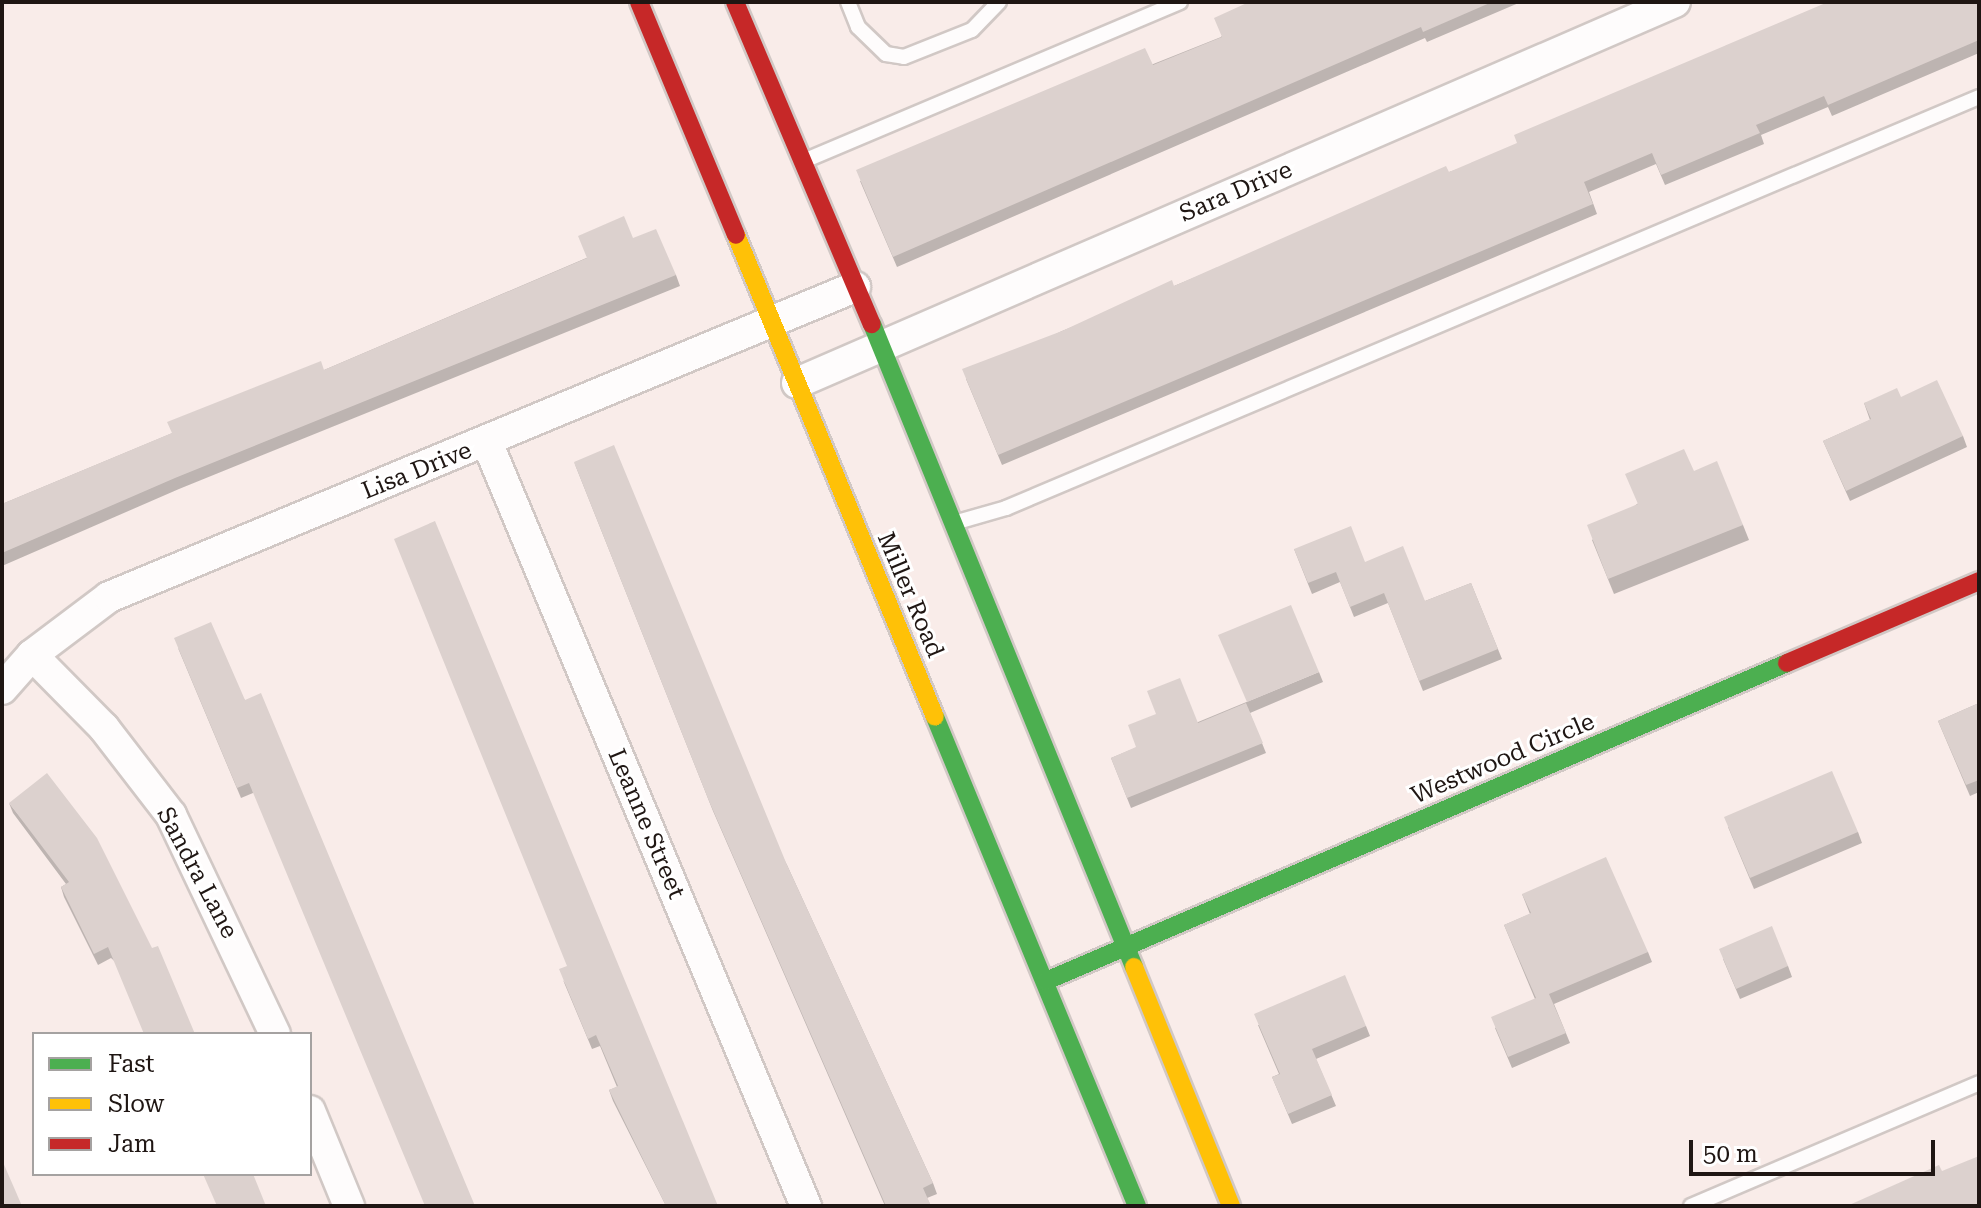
<!DOCTYPE html>
<html>
<head>
<meta charset="utf-8">
<style>
  body { margin:0 }
  #map { position:relative; width:1981px; height:1208px; overflow:hidden; background:#f9ece9; font-family:"Roboto Serif",serif }
  div>[style] { position:absolute }
  .roads { filter:drop-shadow(2px 0 #d1c8c5) drop-shadow(-2px 0 #d1c8c5) drop-shadow(0 2px #d1c8c5) drop-shadow(0 -2px #d1c8c5) }
  .lane>* { height:14px; margin:-7px; padding:0 7px; transform-origin:7px; border-radius:7px; background:#fefcfc }
  .street>* { height:30px; margin:-15px; padding:0 15px; transform-origin:15px; border-radius:15px; background:#fefcfc }
  .fast>* { height:18px; margin:-9px; padding:0 9px; transform-origin:9px; border-radius:9px; background:#4caf50 }
  .slow>* { height:18px; margin:-9px; padding:0 9px; transform-origin:9px; border-radius:9px; background:#ffc107 }
  .jam>* { height:18px; margin:-9px; padding:0 9px; transform-origin:9px; border-radius:9px; background:#c62828 }
  .wall>* { inset:0; background:#bdb4b1 }
  .building>* { inset:0; background:#dcd1ce }
  span { translate:-50% -50%; white-space:nowrap; text-align:center; line-height:1.15; -webkit-text-stroke:6px #fff; paint-order:stroke }
  .street-label { font-size:24px; color:#1f1613 }
  .frame { position:absolute; inset:0; border:4px solid #1f1613; pointer-events:none }
  .legend { position:absolute; left:32px; top:1032px; width:280px; height:144px; box-sizing:border-box; background:#fff; border:2px solid #a5a2a1; margin:0; padding:10px 14px; list-style:none; font-size:24px; color:#1f1613 }
  .legend li { display:flex; align-items:center; gap:16px; height:40px }
  .legend b { width:40px; border:2px solid #a5a2a1 }
  .scale { position:absolute; left:1689px; top:1140px; width:246px; height:36px; box-sizing:border-box; border:4px solid #1f1613; border-top:0; padding-left:10px; font-size:24px; line-height:28px; white-space:nowrap; color:#1f1613; -webkit-text-stroke:6px #fff; paint-order:stroke }
</style>
</head>
<body>
<div id="map">
  <div class="roads">
    <div class="lane">
      <div style="left:848px;top:2px;width:27px;rotate:68deg"></div>
      <div style="left:858px;top:27px;width:39px;rotate:44deg"></div>
      <div style="left:886px;top:54px;width:18px;rotate:9deg"></div>
      <div style="left:904px;top:57px;width:73px;rotate:-21.7deg"></div>
      <div style="left:972px;top:30px;width:39px;rotate:-46deg"></div>
      <div style="left:806px;top:160px;width:406px;rotate:-22.9deg"></div>
      <div style="left:957px;top:522px;width:51px;rotate:-15.9deg"></div>
      <div style="left:1006px;top:508px;width:1056px;rotate:-22.9deg"></div>
      <div style="left:1691px;top:1206px;width:313px;rotate:-23.1deg"></div>
    </div>
    <div class="street">
      <div style="left:797px;top:383px;width:957px;rotate:-23.46deg"></div>
      <div style="left:487px;top:442px;width:828px;rotate:67.34deg"></div>
      <div style="left:32px;top:655px;width:103px;rotate:45.4deg"></div>
      <div style="left:104px;top:728px;width:110px;rotate:52.4deg"></div>
      <div style="left:171px;top:815px;width:242px;rotate:64.6deg"></div>
      <div style="left:2px;top:689px;width:45px;rotate:-48.6deg"></div>
      <div style="left:32px;top:655px;width:96px;rotate:-37deg"></div>
      <div style="left:109px;top:597px;width:808px;rotate:-22.57deg"></div>
      <div style="left:310px;top:1111px;width:103px;rotate:67.7deg"></div>
    </div>
    <div class="fast">
      <div style="left:872px;top:324px;width:694px;rotate:67.83deg"></div>
      <div style="left:935px;top:717px;width:529px;rotate:67.56deg"></div>
      <div style="left:1046px;top:981px;width:806px;rotate:-23.23deg"></div>
    </div>
    <div class="slow">
      <div style="left:736px;top:235px;width:521px;rotate:67.57deg"></div>
      <div style="left:1134px;top:967px;width:258px;rotate:67.9deg"></div>
    </div>
    <div class="jam">
      <div style="left:639px;top:2px;width:252px;rotate:67.4deg"></div>
      <div style="left:735px;top:2px;width:350px;rotate:67deg"></div>
      <div style="left:1787px;top:663px;width:209px;rotate:-23.1deg"></div>
    </div>
  </div>
  <div class="wall">
    <div style="clip-path:polygon(1249px 2px,1521px 2px,1427px 42px,1425px 38px,897px 267px,860px 181px,1221px 37px)"></div>
    <div style="clip-path:polygon(1979px 2px,1979px 53px,1832px 116px,1828px 107px,1761px 135px,1764px 144px,1665px 185px,1656px 164px,1589px 192px,1597px 214px,1002px 465px,966px 379px,1062px 331px,1174px 286px,1449px 172px)"></div>
    <div style="clip-path:polygon(633px 238px,676px 275px,680px 286px,179px 489px,2px 566px,2px 504px,324px 370px)"></div>
    <div style="clip-path:polygon(1901px 397px,1963px 436px,1967px 447px,1850px 501px,1823px 441px,1870px 420px,1864px 403px)"></div>
    <div style="clip-path:polygon(574px 462px,787px 865px,933px 1183px,937px 1194px,927px 1198px,931px 1206px,885px 1206px,713px 811px)"></div>
    <div style="clip-path:polygon(1694px 471px,1743px 525px,1749px 540px,1614px 594px,1592px 540px,1637px 504px)"></div>
    <div style="clip-path:polygon(1294px 549px,1365px 562px,1425px 601px,1471px 583px,1502px 659px,1423px 691px,1388px 603px,1354px 617px,1340px 582px,1312px 594px)"></div>
    <div style="clip-path:polygon(178px 648px,245px 700px,253px 793px,241px 798px)"></div>
    <div style="clip-path:polygon(1319px 672px,1323px 682px,1250px 713px,1247px 706px,1266px 753px,1131px 808px,1111px 758px)"></div>
    <div style="clip-path:polygon(1979px 703px,1979px 792px,1970px 796px,1938px 721px)"></div>
    <div style="clip-path:polygon(9px 803px,195px 1034px,111px 958px,98px 965px,64px 897px,61px 887px,66px 884px,13px 813px)"></div>
    <div style="clip-path:polygon(1728px 827px,1858px 832px,1862px 843px,1754px 889px)"></div>
    <div style="clip-path:polygon(1522px 894px,1648px 952px,1652px 962px,1554px 1004px,1570px 1043px,1512px 1068px,1495px 1028px,1535px 999px,1504px 925px,1530px 914px)"></div>
    <div style="clip-path:polygon(1723px 959px,1788px 966px,1792px 977px,1740px 999px)"></div>
    <div style="clip-path:polygon(563px 980px,718px 1206px,666px 1206px,613px 1101px,609px 1090px,617px 1087px,600px 1046px,592px 1049px)"></div>
    <div style="clip-path:polygon(1258px 1025px,1366px 1026px,1370px 1036px,1316px 1059px,1336px 1106px,1292px 1124px,1272px 1077px,1279px 1074px)"></div>
  </div>
  <div class="building">
    <div style="clip-path:polygon(1249px 2px,1492px 2px,1423px 32px,1421px 27px,893px 257px,856px 170px,1145px 48px,1153px 65px,1222px 37px,1214px 18px)"></div>
    <div style="clip-path:polygon(1828px 2px,1979px 2px,1979px 40px,1828px 105px,1824px 96px,1756px 125px,1760px 133px,1661px 175px,1652px 153px,1584px 182px,1593px 204px,998px 455px,962px 369px,1062px 331px,1172px 280px,1174px 286px,1446px 166px,1449px 172px,1517px 143px,1514px 135px)"></div>
    <div style="clip-path:polygon(624px 216px,633px 238px,656px 229px,676px 275px,175px 478px,2px 553px,2px 504px,172px 433px,167px 422px,321px 361px,324px 370px,587px 258px,578px 236px)"></div>
    <div style="clip-path:polygon(1937px 380px,1963px 436px,1846px 491px,1823px 441px,1871px 419px,1864px 403px,1897px 388px,1901px 397px)"></div>
    <div style="clip-path:polygon(614px 445px,787px 865px,933px 1183px,923px 1188px,931px 1206px,886px 1206px,709px 801px,574px 462px)"></div>
    <div style="clip-path:polygon(1684px 449px,1694px 471px,1717px 461px,1743px 525px,1608px 579px,1587px 525px,1638px 504px,1625px 474px)"></div>
    <div style="clip-path:polygon(435px 521px,718px 1206px,666px 1206px,609px 1090px,618px 1086px,596px 1035px,588px 1039px,559px 969px,567px 966px,394px 539px)"></div>
    <div style="clip-path:polygon(1351px 526px,1365px 562px,1403px 546px,1425px 601px,1471px 583px,1498px 649px,1419px 681px,1384px 593px,1350px 607px,1336px 572px,1308px 583px,1294px 549px)"></div>
    <div style="clip-path:polygon(1291px 605px,1319px 672px,1247px 702px,1218px 635px)"></div>
    <div style="clip-path:polygon(211px 622px,245px 700px,261px 693px,475px 1206px,425px 1206px,249px 783px,237px 788px,174px 638px)"></div>
    <div style="clip-path:polygon(1180px 678px,1198px 723px,1246px 703px,1263px 743px,1127px 798px,1111px 758px,1136px 747px,1128px 725px,1156px 714px,1147px 691px)"></div>
    <div style="clip-path:polygon(1979px 703px,1979px 780px,1966px 785px,1938px 721px)"></div>
    <div style="clip-path:polygon(1832px 771px,1858px 832px,1750px 878px,1724px 817px)"></div>
    <div style="clip-path:polygon(47px 773px,97px 838px,152px 948px,158px 946px,195px 1034px,144px 1034px,108px 947px,94px 954px,61px 887px,69px 882px,9px 803px)"></div>
    <div style="clip-path:polygon(1606px 857px,1648px 952px,1549px 994px,1566px 1033px,1508px 1057px,1491px 1017px,1536px 998px,1504px 925px,1531px 913px,1522px 894px)"></div>
    <div style="clip-path:polygon(1772px 926px,1788px 966px,1736px 989px,1719px 949px)"></div>
    <div style="clip-path:polygon(1345px 975px,1366px 1026px,1312px 1049px,1332px 1095px,1288px 1114px,1272px 1077px,1280px 1074px,1254px 1014px)"></div>
    <div style="clip-path:polygon(1979px 1156px,1979px 1206px,1847px 1206px,1939px 1165px,1942px 1171px)"></div>
    <div style="clip-path:polygon(2px 1160px,22px 1206px,2px 1206px)"></div>
    <div style="clip-path:polygon(203px 1174px,253px 1174px,266px 1206px,217px 1206px)"></div>
  </div>
  <div class="street-label">
    <span style="left:1236px;top:192px;rotate:-23deg">Sara Drive</span>
    <span style="left:417px;top:471px;rotate:-22deg">Lisa Drive</span>
    <span style="left:910px;top:595px;rotate:67deg">Miller Road</span>
    <span style="left:1503px;top:759px;rotate:-23deg">Westwood Circle</span>
    <span style="left:646px;top:824px;rotate:67deg">Leanne Street</span>
    <span style="left:197px;top:873px;rotate:62deg">Sandra Lane</span>
  </div>
  <div class="frame"></div>
  <ul class="legend">
  <li><b style="height:10px;background:#4caf50"></b>Fast</li>
  <li><b style="height:10px;background:#ffc107"></b>Slow</li>
  <li><b style="height:10px;background:#c62828"></b>Jam</li>
  </ul>
  <div class="scale">50 m</div>
</div>
</body>
</html>
